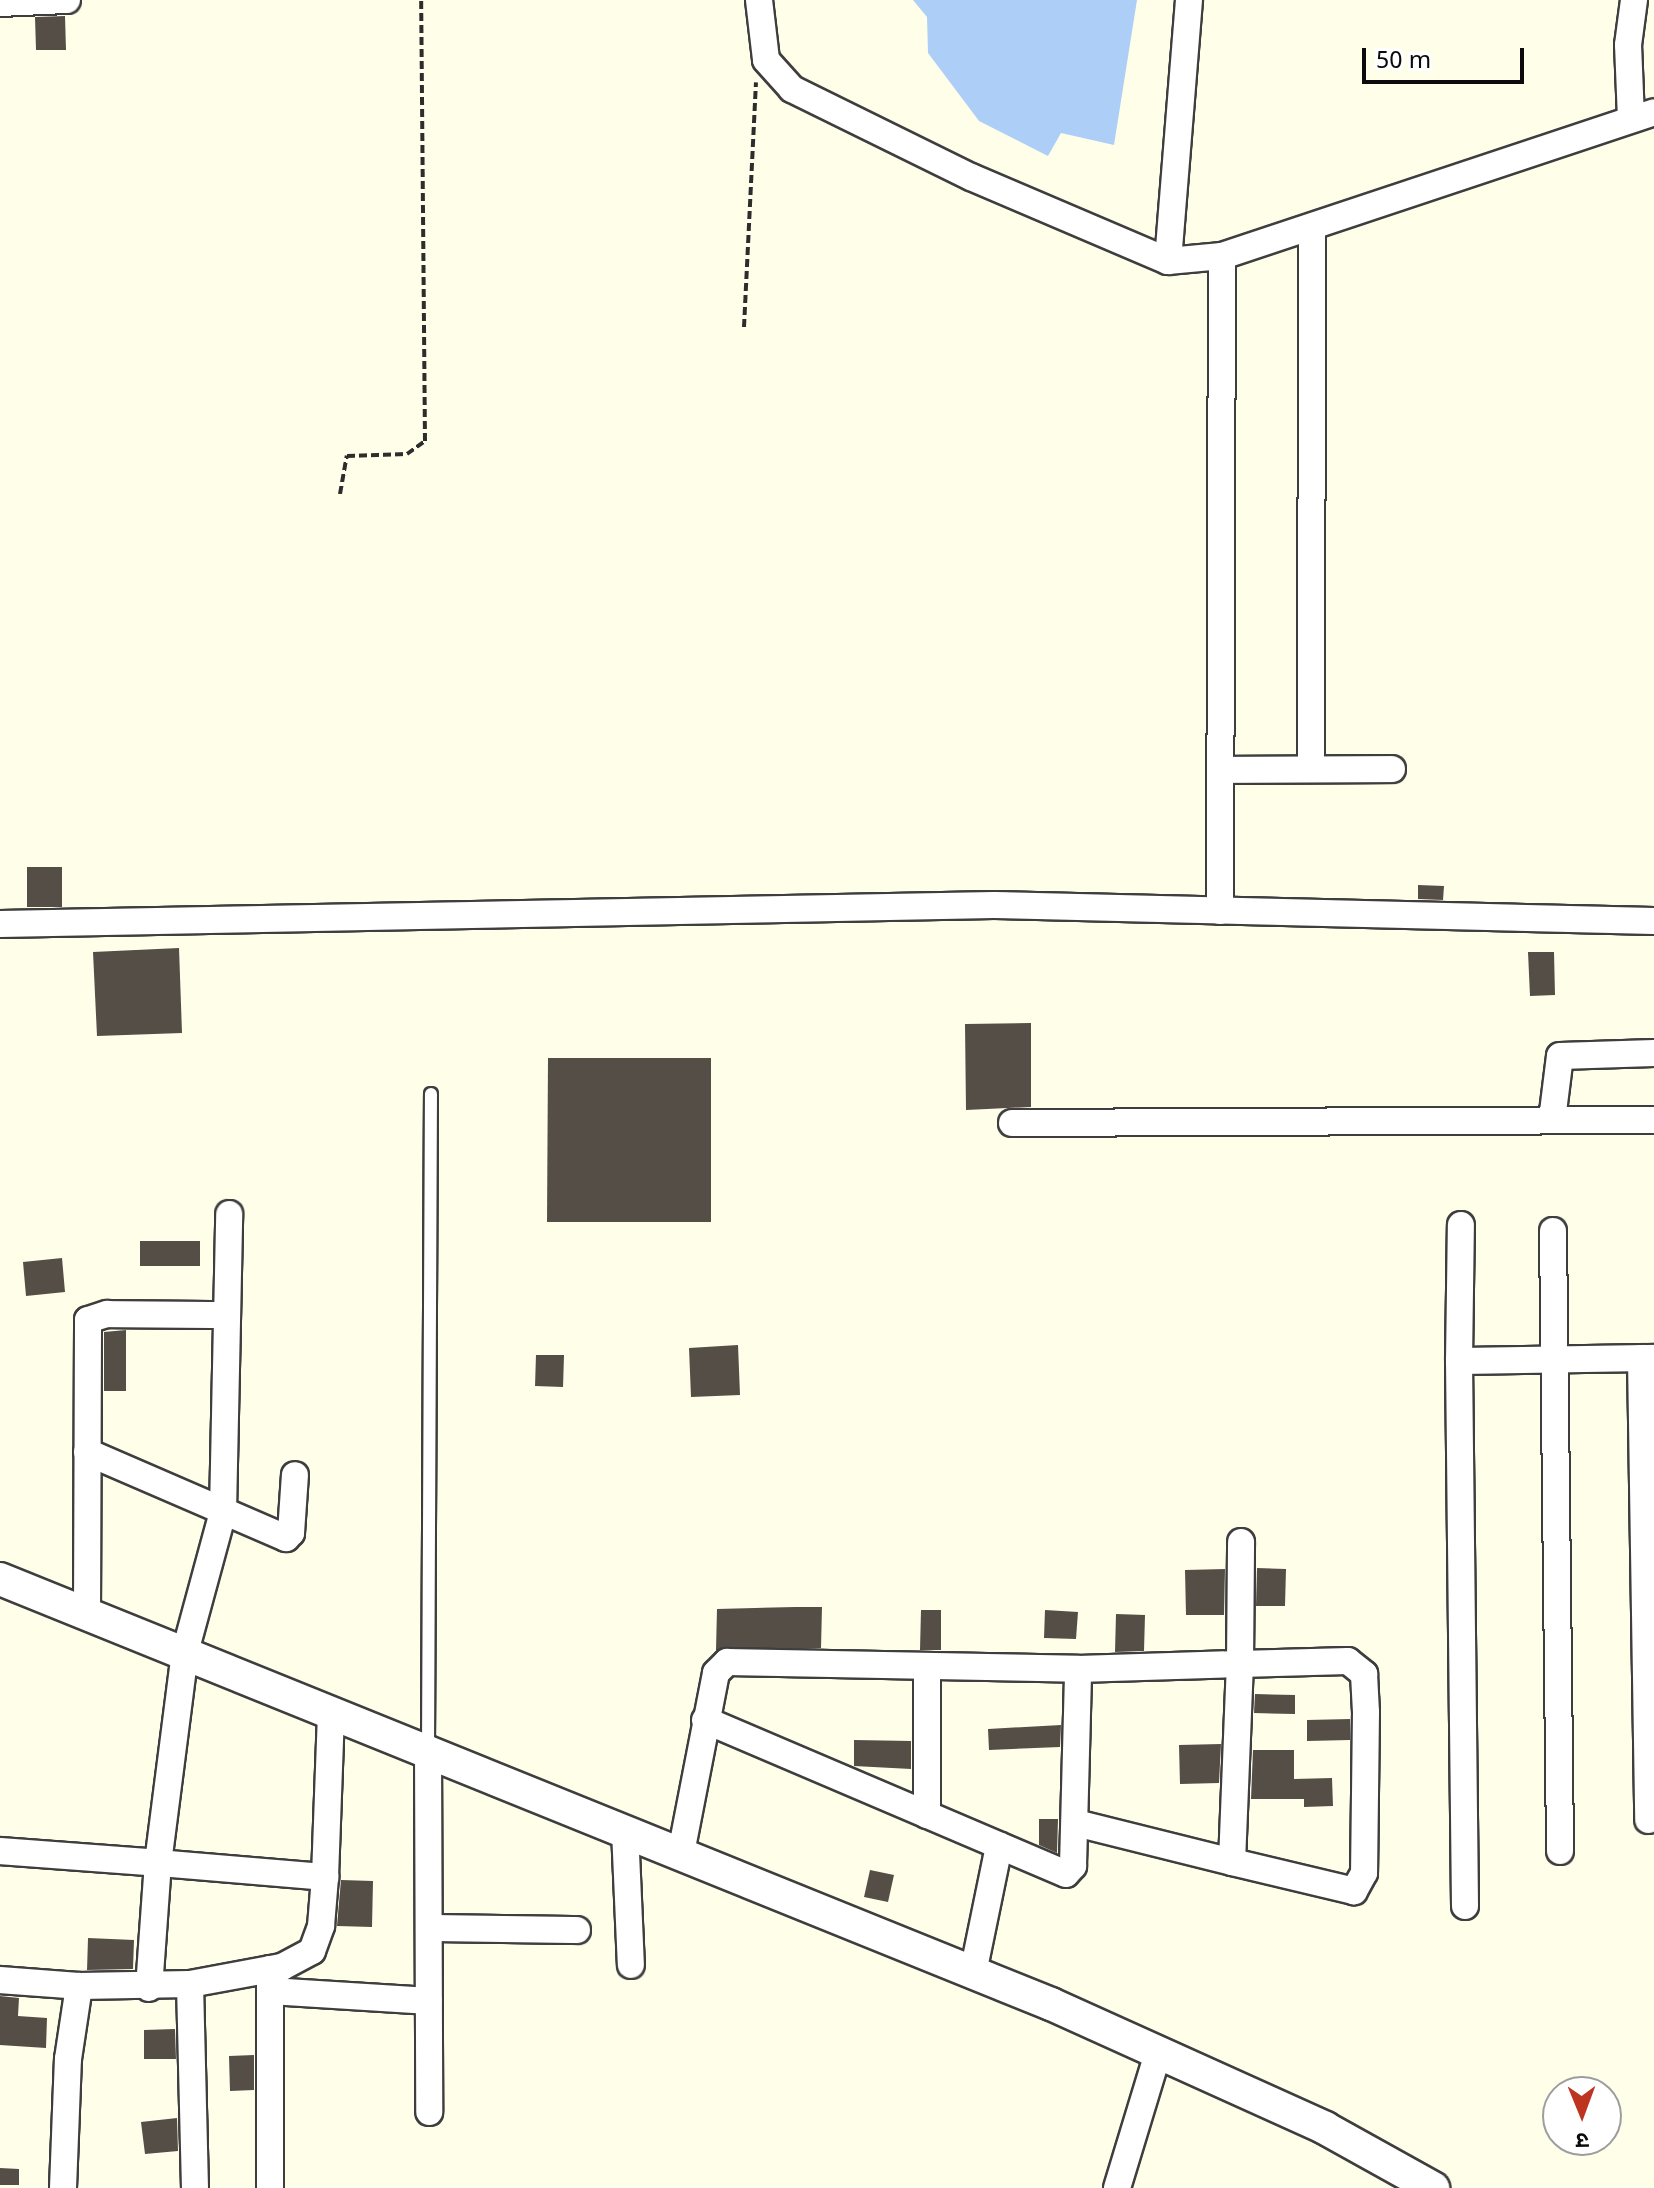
<!DOCTYPE html>
<html>
<head>
<meta charset="utf-8">
<style>
  body { margin:0 }
  #map { position:relative; width:1654px; height:2188px; overflow:hidden; background:#fffee9; font-family:Georgia,"Noto Sans Devanagari",serif }
  div>[style] { position:absolute }
  .water>* { inset:0; background:#adcff7 }
  .building>* { inset:0; background:#544e47 }
  .path>* { height:4px; margin-top:-2px; transform-origin:0; background:repeating-linear-gradient(90deg,#2d2d2d 0 8px,transparent 0 12px) }
  .roads { filter:drop-shadow(2px 0 #3e3e3e) drop-shadow(-2px 0 #3e3e3e) drop-shadow(0 2px #3e3e3e) drop-shadow(0 -2px #3e3e3e) }
  .service>* { height:12px; margin:-6px; padding:0 6px; transform-origin:6px; border-radius:6px; background:#fff }
  .minor>* { height:26px; margin:-13px; padding:0 13px; transform-origin:13px; border-radius:13px; background:#fff }
  .tertiary>* { height:32px; margin:-16px; padding:0 16px; transform-origin:16px; border-radius:16px; background:#fff }
  span { translate:-50% -50%; white-space:nowrap; text-align:center; line-height:1.15; -webkit-text-stroke:8px #fff; paint-order:stroke }
  .north { position:absolute; left:1542px; top:2076px; width:80px; height:80px; box-sizing:border-box; background:#fff; border:2px solid #9d9d9d; border-radius:50%; rotate:179deg; font-size:22px; font-weight:700; line-height:32px; text-align:center; color:#0b0b0b }
  .north::after { content:''; display:block; margin:auto; width:28px; height:36px; background:#bd3421; clip-path:polygon(50% 0,100% 100%,50% 72%,0 100%) }
  .scale { position:absolute; left:1362px; top:48px; width:162px; height:36px; box-sizing:border-box; border:4px solid #0b0b0b; border-top:0; padding-left:10px; font-size:24px; line-height:28px; white-space:nowrap; color:#0b0b0b; -webkit-text-stroke:6px #fff; paint-order:stroke }
</style>
</head>
<body>
<div id="map">
  <div class="water">
    <div style="clip-path:polygon(913px 0,1137px 0,1114px 145px,1061px 133px,1048px 156px,979px 121px,928px 53px,927px 17px)"></div>
  </div>
  <div class="building">
    <div style="clip-path:polygon(65px 16px,66px 50px,36px 50px,35px 17px)"></div>
    <div style="clip-path:polygon(27px 867px,62px 867px,62px 907px,27px 907px)"></div>
    <div style="clip-path:polygon(1418px 885px,1444px 886px,1443px 900px,1418px 899px)"></div>
    <div style="clip-path:polygon(179px 948px,182px 1033px,97px 1036px,93px 952px)"></div>
    <div style="clip-path:polygon(1528px 952px,1554px 952px,1555px 995px,1530px 996px)"></div>
    <div style="clip-path:polygon(1031px 1023px,1031px 1107px,966px 1110px,965px 1024px)"></div>
    <div style="clip-path:polygon(548px 1058px,711px 1058px,711px 1222px,547px 1222px)"></div>
    <div style="clip-path:polygon(140px 1241px,200px 1241px,200px 1266px,140px 1266px)"></div>
    <div style="clip-path:polygon(62px 1258px,65px 1292px,26px 1296px,23px 1262px)"></div>
    <div style="clip-path:polygon(126px 1330px,126px 1391px,104px 1391px,104px 1332px)"></div>
    <div style="clip-path:polygon(738px 1345px,740px 1395px,691px 1397px,689px 1348px)"></div>
    <div style="clip-path:polygon(536px 1355px,564px 1355px,563px 1387px,535px 1386px)"></div>
    <div style="clip-path:polygon(1257px 1568px,1286px 1569px,1285px 1606px,1256px 1606px)"></div>
    <div style="clip-path:polygon(1225px 1569px,1224px 1615px,1186px 1615px,1185px 1570px)"></div>
    <div style="clip-path:polygon(795px 1607px,822px 1607px,821px 1648px,716px 1650px,717px 1609px)"></div>
    <div style="clip-path:polygon(921px 1610px,941px 1610px,941px 1650px,920px 1650px)"></div>
    <div style="clip-path:polygon(1045px 1610px,1078px 1612px,1076px 1639px,1044px 1638px)"></div>
    <div style="clip-path:polygon(1116px 1614px,1145px 1615px,1144px 1651px,1115px 1652px)"></div>
    <div style="clip-path:polygon(1255px 1694px,1295px 1695px,1295px 1714px,1254px 1713px)"></div>
    <div style="clip-path:polygon(1350px 1719px,1350px 1740px,1307px 1741px,1307px 1720px)"></div>
    <div style="clip-path:polygon(1061px 1725px,1060px 1747px,989px 1750px,988px 1729px)"></div>
    <div style="clip-path:polygon(854px 1740px,911px 1741px,911px 1769px,854px 1766px)"></div>
    <div style="clip-path:polygon(1221px 1744px,1219px 1783px,1180px 1784px,1179px 1745px)"></div>
    <div style="clip-path:polygon(1253px 1750px,1294px 1750px,1294px 1779px,1332px 1778px,1333px 1806px,1304px 1807px,1304px 1799px,1251px 1799px)"></div>
    <div style="clip-path:polygon(1039px 1819px,1058px 1819px,1057px 1853px,1039px 1845px)"></div>
    <div style="clip-path:polygon(870px 1870px,894px 1875px,888px 1902px,864px 1897px)"></div>
    <div style="clip-path:polygon(341px 1880px,373px 1881px,372px 1927px,337px 1926px)"></div>
    <div style="clip-path:polygon(88px 1938px,134px 1940px,133px 1969px,87px 1970px)"></div>
    <div style="clip-path:polygon(0 1996px,19px 1998px,18px 2016px,47px 2018px,46px 2048px,0 2045px)"></div>
    <div style="clip-path:polygon(175px 2029px,176px 2059px,144px 2059px,144px 2030px)"></div>
    <div style="clip-path:polygon(254px 2055px,254px 2090px,230px 2091px,229px 2056px)"></div>
    <div style="clip-path:polygon(177px 2118px,178px 2151px,145px 2154px,141px 2122px)"></div>
    <div style="clip-path:polygon(0 2168px,19px 2169px,19px 2185px,0 2185px)"></div>
  </div>
  <div class="path">
    <div style="left:744px;top:327px;width:245px;rotate:-87.2deg"></div>
    <div style="left:340px;top:494px;width:39px;rotate:-80deg"></div>
    <div style="left:347px;top:456px;width:60px;rotate:-1.9deg"></div>
    <div style="left:407px;top:454px;width:22px;rotate:-36deg"></div>
    <div style="left:425px;top:441px;width:441px;rotate:-90.5deg"></div>
  </div>
  <div class="roads">
    <div class="service">
      <div style="left:428px;top:1749px;width:655px;rotate:-89.74deg"></div>
    </div>
    <div class="minor">
      <div style="left:759px;top:0;width:60px;rotate:83.3deg"></div>
      <div style="left:766px;top:60px;width:39px;rotate:48deg"></div>
      <div style="left:792px;top:89px;width:199px;rotate:26.2deg"></div>
      <div style="left:971px;top:177px;width:214px;rotate:23.1deg"></div>
      <div style="left:1168px;top:261px;width:54px;rotate:-5.3deg"></div>
      <div style="left:1222px;top:256px;width:455px;rotate:-18.4deg"></div>
      <div style="left:0;top:3px;width:67px;rotate:-2.6deg"></div>
      <div style="left:1631px;top:119px;width:74px;rotate:-92.3deg"></div>
      <div style="left:1628px;top:45px;width:45px;rotate:-82.4deg"></div>
      <div style="left:1168px;top:261px;width:262px;rotate:-85.4deg"></div>
      <div style="left:1311px;top:769px;width:541px;rotate:-89.89deg"></div>
      <div style="left:1222px;top:770px;width:170px;rotate:-0.3deg"></div>
      <div style="left:1220px;top:911px;width:655px;rotate:-89.83deg"></div>
      <div style="left:0;top:924px;width:994px;rotate:-1.1deg"></div>
      <div style="left:994px;top:905px;width:660px;rotate:1.39deg"></div>
      <div style="left:1552px;top:1120px;width:64px;rotate:-82.9deg"></div>
      <div style="left:1560px;top:1056px;width:94px;rotate:-1.8deg"></div>
      <div style="left:1012px;top:1123px;width:642px;rotate:-0.27deg"></div>
      <div style="left:1553px;top:1231px;width:620px;rotate:89.35deg"></div>
      <div style="left:1641px;top:1358px;width:462px;rotate:89.1deg"></div>
      <div style="left:1459px;top:1361px;width:136px;rotate:-89.2deg"></div>
      <div style="left:87px;top:1452px;width:217px;rotate:23.4deg"></div>
      <div style="left:286px;top:1538px;width:7px;rotate:-45deg"></div>
      <div style="left:291px;top:1533px;width:58px;rotate:-86.1deg"></div>
      <div style="left:87px;top:1614px;width:294px;rotate:-89.8deg"></div>
      <div style="left:88px;top:1320px;width:20px;rotate:-18deg"></div>
      <div style="left:107px;top:1314px;width:120px;rotate:0.5deg"></div>
      <div style="left:705px;top:1720px;width:392px;rotate:23.1deg"></div>
      <div style="left:1066px;top:1874px;width:11px;rotate:-49deg"></div>
      <div style="left:1073px;top:1866px;width:197px;rotate:-88.5deg"></div>
      <div style="left:428px;top:1749px;width:363px;rotate:89.8deg"></div>
      <div style="left:927px;top:1815px;width:149px;rotate:-90deg"></div>
      <div style="left:1076px;top:1823px;width:161px;rotate:14deg"></div>
      <div style="left:625px;top:1830px;width:135px;rotate:87.5deg"></div>
      <div style="left:0;top:1851px;width:158px;rotate:4.3deg"></div>
      <div style="left:158px;top:1863px;width:213px;rotate:-82.7deg"></div>
      <div style="left:185px;top:1652px;width:145px;rotate:-74.8deg"></div>
      <div style="left:223px;top:1512px;width:298px;rotate:-88.8deg"></div>
      <div style="left:681px;top:1853px;width:183px;rotate:-79deg"></div>
      <div style="left:716px;top:1673px;width:16px;rotate:-45deg"></div>
      <div style="left:727px;top:1662px;width:351px;rotate:1.1deg"></div>
      <div style="left:1078px;top:1669px;width:162px;rotate:-1.8deg"></div>
      <div style="left:1240px;top:1664px;width:108px;rotate:-1.6deg"></div>
      <div style="left:1348px;top:1661px;width:21px;rotate:39deg"></div>
      <div style="left:1364px;top:1674px;width:38px;rotate:87deg"></div>
      <div style="left:1366px;top:1712px;width:161px;rotate:90.7deg"></div>
      <div style="left:1364px;top:1873px;width:21px;rotate:119deg"></div>
      <div style="left:1354px;top:1891px;width:125px;rotate:-166.6deg"></div>
      <div style="left:1232px;top:1862px;width:198px;rotate:-87.7deg"></div>
      <div style="left:1240px;top:1664px;width:122px;rotate:-89.5deg"></div>
      <div style="left:1465px;top:1906px;width:545px;rotate:-90.63deg"></div>
      <div style="left:1459px;top:1361px;width:195px;rotate:-0.9deg"></div>
      <div style="left:429px;top:1928px;width:148px;rotate:0.8deg"></div>
      <div style="left:270px;top:1969px;width:219px;rotate:90deg"></div>
      <div style="left:973px;top:1973px;width:130px;rotate:-78.4deg"></div>
      <div style="left:0;top:1980px;width:79px;rotate:4.3deg"></div>
      <div style="left:190px;top:1984px;width:204px;rotate:88.6deg"></div>
      <div style="left:149px;top:1988px;width:125px;rotate:-85.9deg"></div>
      <div style="left:158px;top:1863px;width:168px;rotate:4.8deg"></div>
      <div style="left:271px;top:1991px;width:158px;rotate:3.6deg"></div>
      <div style="left:63px;top:2188px;width:129px;rotate:-87.8deg"></div>
      <div style="left:68px;top:2059px;width:74px;rotate:-81.4deg"></div>
      <div style="left:79px;top:1986px;width:111px;rotate:-1deg"></div>
      <div style="left:190px;top:1984px;width:94px;rotate:-10.5deg"></div>
      <div style="left:282px;top:1967px;width:34px;rotate:-28deg"></div>
      <div style="left:312px;top:1951px;width:27px;rotate:-70deg"></div>
      <div style="left:321px;top:1926px;width:49px;rotate:-85.3deg"></div>
      <div style="left:325px;top:1877px;width:166px;rotate:-87.9deg"></div>
      <div style="left:1117px;top:2188px;width:144px;rotate:-73.1deg"></div>
    </div>
    <div class="tertiary">
      <div style="left:0;top:1579px;width:1134px;rotate:22.02deg"></div>
      <div style="left:1051px;top:2004px;width:301px;rotate:24.3deg"></div>
      <div style="left:1325px;top:2128px;width:124px;rotate:29.1deg"></div>
    </div>
  </div>
  <div class="north">उ</div>
  <div class="scale">50 m</div>
</div>
</body>
</html>
